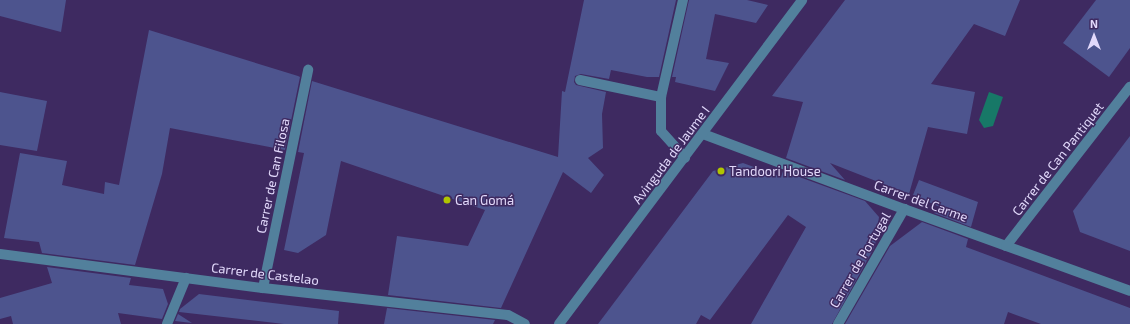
<!DOCTYPE html>
<html>
<head>
<meta charset="utf-8">
<style>
  body { margin:0 }
  #map { position:relative; width:1130px; height:324px; overflow:hidden; background:#3e2a61; font-family:"Exo 2",sans-serif }
  div>[style] { position:absolute }
  .water>* { inset:0; background:#177867 }
  .building>* { inset:0; background:#4d548e }
  .minor>* { height:10px; margin:-5px; padding:0 5px; transform-origin:5px; border-radius:5px; background:#52809c }
  .dots>* { width:11px; height:11px; translate:-50% -50%; box-sizing:border-box; border:2px solid #3e2a61; border-radius:50% }
  span { translate:-50% -50%; white-space:nowrap; text-align:center; line-height:1.15; -webkit-text-stroke:3px #3e2a61; paint-order:stroke }
  .street-label { font-size:13px; color:#e2d9fb }
  .poi-label { font-size:13px; color:#e2d9fb }
  .left { translate:0 -50%; text-align:left }
  .north { position:absolute; left:1074px; top:16px; width:40px; height:40px; -webkit-text-stroke:3px #3e2a61; paint-order:stroke; rotate:0deg; font-size:11px; font-weight:700; line-height:16px; text-align:center; color:#e2d9fb }
  .north::after { content:''; display:block; margin:auto; width:14px; height:18px; background:#e2d9fb; clip-path:polygon(50% 0,100% 100%,50% 72%,0 100%) }
</style>
</head>
<body>
<div id="map">
  <div class="water">
    <div style="clip-path:polygon(989px 92px,1003px 97px,993px 126px,984px 128px,979px 120px)"></div>
  </div>
  <div class="building">
    <div style="clip-path:polygon(0 0,66px 0,61px 32px,0 16px)"></div>
    <div style="clip-path:polygon(584px 0,676px 0,659px 77px,647px 77px,611px 70px,609px 79px,581px 74px,575px 76px,574px 82px,576px 85px,606px 92px,602px 114px,603px 148px,588px 158px,604px 175px,591px 193px,563px 172px,501px 308px,388px 295px,397px 236px,468px 246px,485px 210px,341px 161px,326px 235px,298px 253px,284px 250px,304px 153px,298px 152px,312px 81px,558px 157px,562px 91px,565px 92px)"></div>
    <div style="clip-path:polygon(689px 0,747px 0,768px 5px,756px 23px,715px 14px,706px 59px,729px 63px,715px 91px,675px 82px,676px 77px,672px 77px)"></div>
    <div style="clip-path:polygon(845px 0,1020px 0,1005px 36px,974px 24px,931px 84px,975px 92px,967px 134px,928px 127px,909px 194px,830px 163px,845px 180px,786px 158px,803px 102px,772px 96px)"></div>
    <div style="clip-path:polygon(1096px 0,1130px 0,1130px 48px,1109px 77px,1063px 43px)"></div>
    <div style="clip-path:polygon(149px 30px,298px 76px,300px 77px,285px 150px,170px 128px,162px 174px,135px 265px,42px 253px,39px 242px,4px 238px,20px 153px,67px 161px,62px 185px,104px 194px,105px 182px,119px 185px)"></div>
    <div style="clip-path:polygon(0 92px,47px 101px,37px 151px,0 145px)"></div>
    <div style="clip-path:polygon(1130px 136px,1130px 251px,1080px 232px,1073px 211px)"></div>
    <div style="clip-path:polygon(743px 163px,781px 177px,783px 171px,865px 201px,879px 217px,875px 246px,832px 324px,751px 324px,806px 227px,788px 215px,710px 320px,701px 315px,696px 324px,598px 324px,713px 171px)"></div>
    <div style="clip-path:polygon(919px 180px,978px 202px,971px 227px,934px 213px,942px 208px,913px 195px)"></div>
    <div style="clip-path:polygon(922px 222px,968px 239px,966px 247px,1130px 308px,1130px 324px,1041px 324px,1008px 312px,1004px 324px,845px 324px,890px 246px)"></div>
    <div style="clip-path:polygon(47px 267px,131px 278px,129px 285px,163px 289px,168px 304px,162px 319px,118px 313px,121px 324px,13px 324px,11px 316px,0 319px,0 298px,52px 283px)"></div>
    <div style="clip-path:polygon(199px 294px,339px 311px,338px 324px,284px 324px,179px 312px,180px 309px)"></div>
    <div style="clip-path:polygon(387px 308px,495px 320px,493px 324px,384px 324px)"></div>
    <div style="clip-path:polygon(178px 314px,192px 323px,175px 321px)"></div>
  </div>
  <div class="minor">
    <div style="left:683px;top:0;width:99px;rotate:102.8deg"></div>
    <div style="left:661px;top:97px;width:34px;rotate:90deg"></div>
    <div style="left:661px;top:131px;width:36px;rotate:48deg"></div>
    <div style="left:580px;top:80px;width:83px;rotate:11.9deg"></div>
    <div style="left:703px;top:134px;width:215px;rotate:20.5deg"></div>
    <div style="left:904px;top:209px;width:240px;rotate:19.9deg"></div>
    <div style="left:1006px;top:246px;width:202px;rotate:-52.1deg"></div>
    <div style="left:0;top:254px;width:265px;rotate:7.4deg"></div>
    <div style="left:263px;top:288px;width:246px;rotate:6.3deg"></div>
    <div style="left:508px;top:315px;width:19px;rotate:28deg"></div>
    <div style="left:263px;top:288px;width:223px;rotate:-78.3deg"></div>
    <div style="left:167px;top:324px;width:50px;rotate:-67.6deg"></div>
    <div style="left:559px;top:324px;width:405px;rotate:-53.1deg"></div>
    <div style="left:838px;top:324px;width:133px;rotate:-60.1deg"></div>
  </div>
  <div class="dots">
    <div style="left:721px;top:171px;background:#b0c500"></div>
    <div style="left:447px;top:200px;background:#b0c500"></div>
  </div>
  <div class="street-label">
    <span style="left:671px;top:155px;rotate:-53deg">Avinguda de Jaume I</span>
    <span style="left:1058px;top:159px;rotate:-52deg">Carrer de Can Pantiquet</span>
    <span style="left:273px;top:176px;rotate:-78deg">Carrer de Can Filosa</span>
    <span style="left:921px;top:201px;rotate:20deg">Carrer del Carme</span>
    <span style="left:860px;top:260px;rotate:-60deg">Carrer de Portugal</span>
    <span style="left:265px;top:274px;rotate:7deg">Carrer de Castelao</span>
  </div>
  <div class="poi-label">
    <span class="left" style="left:729px;top:171px">Tandoori House</span>
    <span class="left" style="left:455px;top:200px">Can Gomá</span>
  </div>
  <div class="north">N</div>
</div>
</body>
</html>
